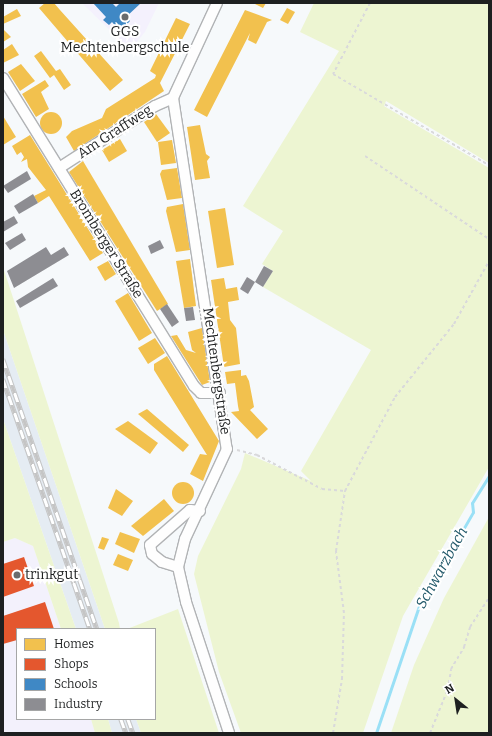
<!DOCTYPE html>
<html>
<head>
<meta charset="utf-8">
<style>
  body { margin:0 }
  #map { position:relative; width:492px; height:736px; overflow:hidden; background:#f6f9fb; font-family:Bitter,serif }
  div>[style] { position:absolute }
  .commercial>* { inset:0; background:#f3f1fc }
  .built>* { inset:0; background:#e5ecf3 }
  .education>* { inset:0; background:#f4f1fd }
  .green>* { inset:0; background:#edf5d2 }
  .homes>* { inset:0; background:#f2c14e }
  .round { border-radius:50% }
  .shops>* { inset:0; background:#e4572e }
  .schools>* { inset:0; background:#3f88c5 }
  .industry>* { inset:0; background:#8d8d92 }
  .stream>* { height:3px; margin:-1.5px; padding:0 1.5px; transform-origin:1.5px; border-radius:1.5px; background:#9ae0f6 }
  .path>* { height:2px; margin-top:-1px; transform-origin:0; background:repeating-linear-gradient(90deg,#d9d9db 0 3px,transparent 0 6px) }
  .roads { filter:drop-shadow(1px 0 #b1b3b5) drop-shadow(-1px 0 #b1b3b5) drop-shadow(0 1px #b1b3b5) drop-shadow(0 -1px #b1b3b5) }
  .minor>* { height:10px; margin:-5px; padding:0 5px; transform-origin:5px; border-radius:5px; background:#fefefe }
  .rail>* { height:4.5px; margin-top:-2.25px; transform-origin:0; background:repeating-linear-gradient(90deg,#fff 0 9px,#c5c5c5 0 18px); box-sizing:border-box; border-block:1px solid #c5c5c5 }
  .dots>* { width:11px; height:11px; translate:-50% -50%; box-sizing:border-box; border:2px solid #fff; border-radius:50% }
  span { translate:-50% -50%; white-space:nowrap; text-align:center; line-height:1.15; -webkit-text-stroke:4px #fff; paint-order:stroke }
  .poi-label { font-size:14px; color:#1e2021 }
  .left { translate:0 -50%; text-align:left }
  .street-label { font-size:14px; color:#1e2021 }
  .water-label { font-size:15px; color:#1f5768; font-style:italic }
  .frame { position:absolute; inset:0; border:4px solid #1e2021; pointer-events:none }
  .legend { position:absolute; left:16px; top:628px; width:140px; height:92px; box-sizing:border-box; background:#fff; border:1px solid #a5a6a6; margin:0; padding:5px 7px; list-style:none; font-size:12px; color:#1e2021 }
  .legend li { display:flex; align-items:center; gap:8px; height:20px }
  .legend b { width:20px; border:1px solid #a5a6a6 }
  .north { position:absolute; left:436px; top:680px; width:40px; height:40px; -webkit-text-stroke:3px #fff; paint-order:stroke; rotate:330deg; font-size:11px; font-weight:700; line-height:16px; text-align:center; color:#1e2021 }
  .north::after { content:''; display:block; margin:auto; width:14px; height:18px; background:#1e2021; clip-path:polygon(50% 0,100% 100%,50% 72%,0 100%) }
</style>
</head>
<body>
<div id="map">
  <div class="commercial">
    <div style="clip-path:polygon(15px 538px,33px 546px,61px 629px,17px 629px,17px 719px,91px 719px,95px 733px,3px 733px,3px 542px)"></div>
  </div>
  <div class="built">
    <div style="clip-path:polygon(3px 330px,105px 629px,76px 629px,3px 419px)"></div>
    <div style="clip-path:polygon(108px 719px,136px 719px,141px 733px,112px 733px)"></div>
  </div>
  <div class="education">
    <div style="clip-path:polygon(82px 3px,159px 3px,145px 32px,130px 50px)"></div>
  </div>
  <div class="green">
    <div style="clip-path:polygon(314px 3px,489px 3px,489px 163px,386px 101px,384px 106px,489px 168px,489px 467px,403px 616px,363px 733px,241px 733px,219px 672px,194px 574px,198px 556px,241px 469px,245px 453px,311px 481px,301px 471px,371px 350px,263px 287px,273px 271px,262px 264px,283px 231px,243px 206px,339px 51px,300px 32px)"></div>
    <div style="clip-path:polygon(3px 267px,119px 623px,120px 629px,105px 629px,3px 330px)"></div>
    <div style="clip-path:polygon(3px 419px,76px 629px,61px 629px,33px 546px,15px 538px,3px 542px)"></div>
    <div style="clip-path:polygon(489px 517px,489px 733px,391px 733px,414px 665px,444px 598px)"></div>
    <div style="clip-path:polygon(178px 609px,219px 733px,141px 733px,136px 719px,155px 719px,155px 629px,127px 629px)"></div>
    <div style="clip-path:polygon(91px 719px,108px 719px,112px 733px,95px 733px)"></div>
  </div>
  <div class="homes">
    <div style="clip-path:polygon(45px 3px,54px 3px,60px 10px,123px 80px,110px 91px,39px 8px)"></div>
    <div style="clip-path:polygon(253px 3px,266px 3px,263px 8px)"></div>
    <div style="clip-path:polygon(287px 8px,295px 12px,288px 24px,280px 20px)"></div>
    <div style="clip-path:polygon(17px 9px,21px 16px,3px 24px,3px 17px)"></div>
    <div style="clip-path:polygon(245px 10px,272px 20px,267px 22px,256px 44px,248px 40px,250px 33px,207px 117px,194px 110px)"></div>
    <div style="clip-path:polygon(176px 18px,190px 24px,160px 83px,164px 91px,74px 151px,66px 137px,72px 131px,102px 118px,106px 109px,155px 78px,156px 75px,150px 71px)"></div>
    <div style="clip-path:polygon(3px 29px,11px 37px,3px 42px)"></div>
    <div style="clip-path:polygon(12px 44px,19px 55px,3px 63px,3px 50px)"></div>
    <div style="clip-path:polygon(41px 51px,56px 71px,60px 69px,71px 85px,64px 90px,54px 75px,50px 78px,34px 56px)"></div>
    <div style="clip-path:polygon(21px 64px,35px 81px,20px 91px,8px 72px)"></div>
    <div style="clip-path:polygon(45px 80px,49px 86px,41px 92px,49px 109px,36px 117px,22px 94px)"></div>
    <div class="round" style="left:40px;top:112px;width:22px;height:22px"></div>
    <div style="clip-path:polygon(156px 114px,170px 133px,157px 142px,144px 122px)"></div>
    <div style="clip-path:polygon(3px 116px,16px 137px,3px 145px)"></div>
    <div style="clip-path:polygon(200px 125px,206px 154px,210px 157px,207px 161px,210px 178px,195px 180px,187px 127px)"></div>
    <div style="clip-path:polygon(30px 135px,103px 253px,90px 261px,49px 196px,38px 203px,34px 196px,46px 190px,28px 167px,27px 159px,21px 162px,24px 157px,21px 152px,17px 155px,12px 146px)"></div>
    <div style="clip-path:polygon(120px 139px,127px 151px,109px 162px,102px 150px)"></div>
    <div style="clip-path:polygon(172px 140px,176px 163px,161px 165px,158px 142px)"></div>
    <div style="clip-path:polygon(83px 161px,168px 304px,157px 311px,69px 172px)"></div>
    <div style="clip-path:polygon(177px 168px,182px 198px,167px 200px,160px 174px,162px 170px)"></div>
    <div style="clip-path:polygon(183px 204px,190px 250px,176px 252px,166px 211px,167px 207px)"></div>
    <div style="clip-path:polygon(225px 208px,234px 265px,217px 268px,208px 211px)"></div>
    <div style="clip-path:polygon(190px 259px,196px 306px,184px 308px,176px 261px)"></div>
    <div style="clip-path:polygon(108px 261px,116px 274px,105px 281px,97px 267px)"></div>
    <div style="clip-path:polygon(224px 278px,226px 289px,237px 287px,239px 300px,228px 302px,230px 320px,236px 328px,240px 364px,224px 367px,211px 280px)"></div>
    <div style="clip-path:polygon(128px 293px,152px 333px,139px 341px,115px 301px)"></div>
    <div style="clip-path:polygon(202px 328px,210px 382px,202px 385px,171px 336px,177px 335px,186px 350px,196px 353px,192px 350px,188px 332px)"></div>
    <div style="clip-path:polygon(155px 338px,165px 353px,148px 364px,138px 348px)"></div>
    <div style="clip-path:polygon(167px 356px,219px 441px,203px 481px,190px 474px,200px 454px,207px 455px,154px 370px,154px 364px)"></div>
    <div style="clip-path:polygon(241px 370px,241px 376px,246px 375px,249px 381px,254px 407px,250px 410px,268px 429px,257px 439px,231px 412px,239px 411px,238px 406px,235px 383px,227px 384px,225px 372px)"></div>
    <div style="clip-path:polygon(147px 409px,189px 445px,183px 452px,138px 414px)"></div>
    <div style="clip-path:polygon(128px 421px,158px 443px,150px 454px,115px 429px)"></div>
    <div class="round" style="left:172px;top:482px;width:22px;height:22px"></div>
    <div style="clip-path:polygon(116px 489px,133px 501px,122px 516px,108px 508px)"></div>
    <div style="clip-path:polygon(164px 499px,174px 511px,143px 536px,131px 526px)"></div>
    <div style="clip-path:polygon(120px 532px,140px 539px,134px 553px,115px 544px)"></div>
    <div style="clip-path:polygon(102px 537px,109px 539px,104px 550px,98px 548px)"></div>
    <div style="clip-path:polygon(118px 554px,133px 560px,128px 571px,113px 565px)"></div>
  </div>
  <div class="shops">
    <div style="clip-path:polygon(24px 557px,34px 586px,3px 597px,3px 564px)"></div>
    <div style="clip-path:polygon(45px 602px,54px 629px,17px 629px,17px 640px,3px 644px,3px 616px)"></div>
  </div>
  <div class="schools">
    <div style="clip-path:polygon(93px 3px,112px 3px,116px 7px,120px 3px,141px 3px,126px 17px,130px 21px,120px 31px,112px 22px,109px 25px,103px 20px,106px 17px)"></div>
  </div>
  <div class="industry">
    <div style="clip-path:polygon(27px 171px,31px 179px,8px 193px,3px 186px)"></div>
    <div style="clip-path:polygon(33px 194px,38px 203px,19px 214px,14px 206px)"></div>
    <div style="clip-path:polygon(14px 216px,18px 223px,3px 232px,3px 222px)"></div>
    <div style="clip-path:polygon(22px 233px,26px 240px,10px 250px,5px 243px)"></div>
    <div style="clip-path:polygon(160px 240px,164px 248px,151px 254px,148px 246px)"></div>
    <div style="clip-path:polygon(46px 247px,51px 255px,64px 247px,69px 255px,14px 288px,7px 271px)"></div>
    <div style="clip-path:polygon(264px 266px,273px 271px,263px 287px,255px 282px)"></div>
    <div style="clip-path:polygon(247px 277px,255px 282px,248px 294px,240px 289px)"></div>
    <div style="clip-path:polygon(53px 278px,58px 286px,20px 308px,16px 301px)"></div>
    <div style="clip-path:polygon(167px 304px,179px 322px,172px 327px,160px 309px)"></div>
    <div style="clip-path:polygon(193px 307px,195px 320px,186px 321px,184px 308px)"></div>
  </div>
  <div class="stream">
    <div style="left:376px;top:733px;width:134px;rotate:-71.3deg"></div>
    <div style="left:419px;top:606px;width:108px;rotate:-60.1deg"></div>
    <div style="left:473px;top:512px;width:9px;rotate:-96deg"></div>
    <div style="left:472px;top:503px;width:32px;rotate:-58deg"></div>
  </div>
  <div class="path">
    <div style="left:370px;top:3px;width:80px;rotate:117.5deg"></div>
    <div style="left:333px;top:74px;width:181px;rotate:30.3deg"></div>
    <div style="left:365px;top:156px;width:149px;rotate:33.8deg"></div>
    <div style="left:237px;top:450px;width:21px;rotate:14deg"></div>
    <div style="left:257px;top:455px;width:73px;rotate:27.6deg"></div>
    <div style="left:322px;top:489px;width:23px;rotate:5deg"></div>
    <div style="left:345px;top:491px;width:106px;rotate:-62deg"></div>
    <div style="left:395px;top:397px;width:94px;rotate:-51.1deg"></div>
    <div style="left:454px;top:324px;width:72px;rotate:-60.9deg"></div>
    <div style="left:333px;top:733px;width:55px;rotate:-80.5deg"></div>
    <div style="left:342px;top:679px;width:66px;rotate:-88.3deg"></div>
    <div style="left:344px;top:613px;width:63px;rotate:-97.4deg"></div>
    <div style="left:336px;top:551px;width:61px;rotate:-81.5deg"></div>
    <div style="left:430px;top:733px;width:48px;rotate:-67.8deg"></div>
    <div style="left:448px;top:689px;width:20px;rotate:-81deg"></div>
    <div style="left:451px;top:669px;width:26px;rotate:-59deg"></div>
    <div style="left:464px;top:647px;width:21px;rotate:-73deg"></div>
    <div style="left:470px;top:627px;width:35px;rotate:-57deg"></div>
  </div>
  <div class="roads">
    <div class="minor">
      <div style="left:217px;top:3px;width:105px;rotate:114.9deg"></div>
      <div style="left:173px;top:98px;width:355px;rotate:81.3deg"></div>
      <div style="left:227px;top:449px;width:99px;rotate:115deg"></div>
      <div style="left:185px;top:539px;width:29px;rotate:104deg"></div>
      <div style="left:178px;top:567px;width:36px;rotate:77deg"></div>
      <div style="left:186px;top:602px;width:138px;rotate:71.8deg"></div>
      <div style="left:3px;top:78px;width:362px;rotate:58.2deg"></div>
      <div style="left:194px;top:386px;width:10px;rotate:45deg"></div>
      <div style="left:201px;top:393px;width:19px"></div>
      <div style="left:59px;top:168px;width:114px;rotate:-32.9deg"></div>
      <div style="left:155px;top:106px;width:20px;rotate:-24deg"></div>
      <div style="left:178px;top:567px;width:17px;rotate:-163deg"></div>
      <div style="left:162px;top:562px;width:13px;rotate:-141deg"></div>
      <div style="left:152px;top:554px;width:9px;rotate:-103deg"></div>
      <div style="left:150px;top:545px;width:53px;rotate:-41.2deg"></div>
      <div style="left:190px;top:510px;width:10px;rotate:6deg"></div>
    </div>
  </div>
  <div class="rail">
    <div style="left:3px;top:359px;width:286px;rotate:70.8deg"></div>
    <div style="left:3px;top:379px;width:265px;rotate:70.8deg"></div>
    <div style="left:121px;top:719px;width:15px;rotate:70deg"></div>
    <div style="left:128px;top:719px;width:15px;rotate:70deg"></div>
  </div>
  <div class="dots">
    <div style="left:125px;top:17px;background:#6a6c6d"></div>
    <div style="left:17px;top:575px;background:#6a6c6d"></div>
  </div>
  <div class="poi-label">
    <span style="left:125px;top:40px">GGS<br>Mechtenbergschule</span>
    <span class="left" style="left:25px;top:575px">trinkgut</span>
  </div>
  <div class="street-label">
    <span style="left:115px;top:132px;rotate:-33deg">Am Graffweg</span>
    <span style="left:106px;top:244px;rotate:58deg">Bromberger Straße</span>
    <span style="left:216px;top:371px;rotate:82deg">Mechtenbergstraße</span>
  </div>
  <div class="water-label">
    <span style="left:442px;top:568px;rotate:-61deg">Schwarzbach</span>
  </div>
  <div class="frame"></div>
  <ul class="legend">
  <li><b style="height:11px;background:#f2c14e"></b>Homes</li>
  <li><b style="height:11px;background:#e4572e"></b>Shops</li>
  <li><b style="height:11px;background:#3f88c5"></b>Schools</li>
  <li><b style="height:11px;background:#8d8d92"></b>Industry</li>
  </ul>
  <div class="north">N</div>
</div>
</body>
</html>
